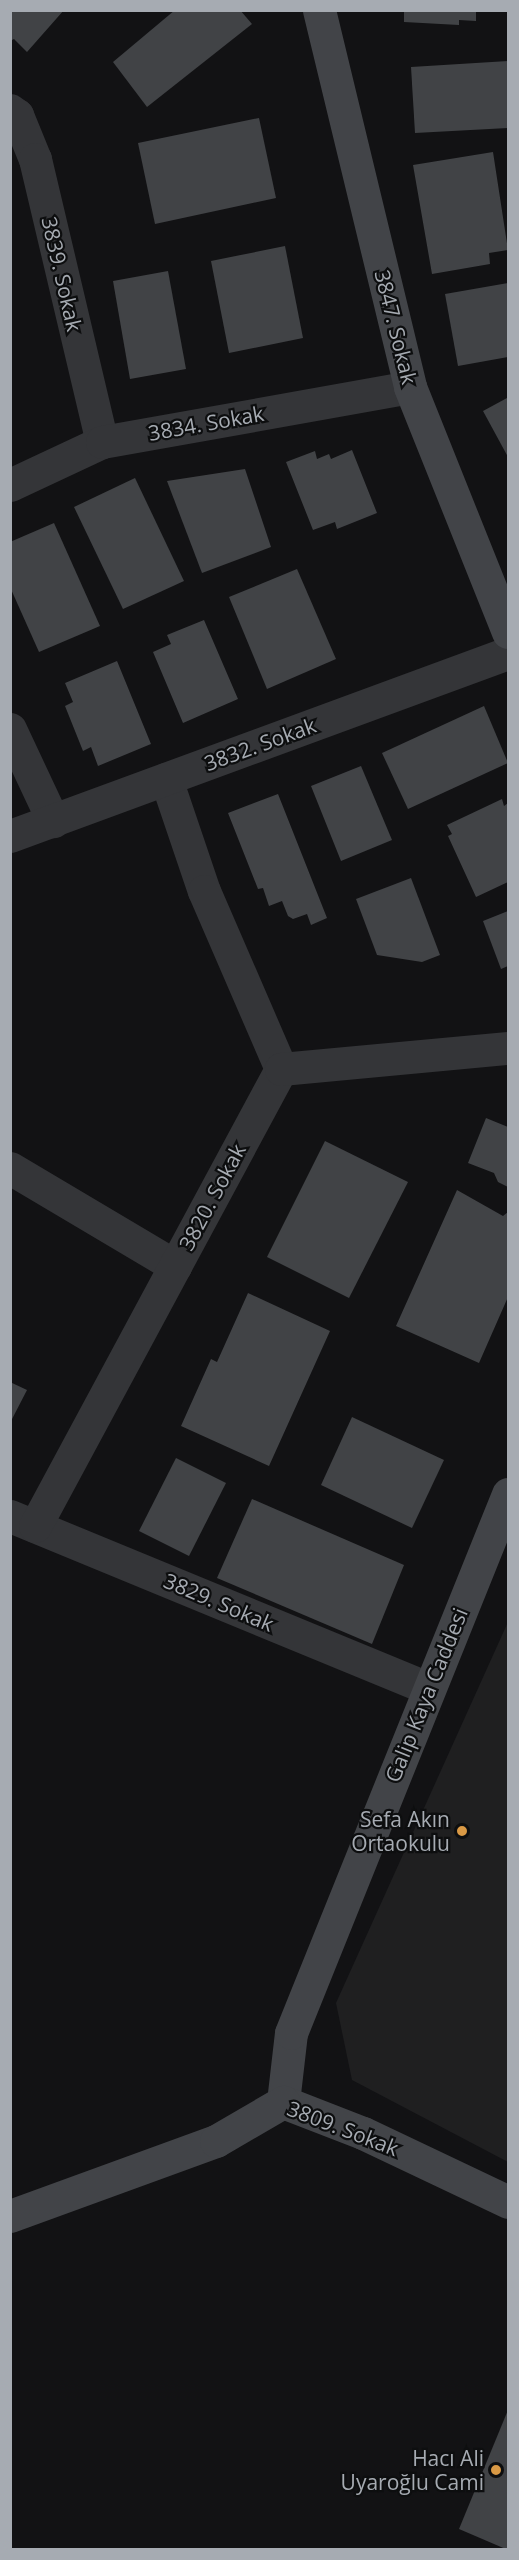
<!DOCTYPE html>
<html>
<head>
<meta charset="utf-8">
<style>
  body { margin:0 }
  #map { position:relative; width:519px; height:2560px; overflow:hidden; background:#121214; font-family:"Open Sans",sans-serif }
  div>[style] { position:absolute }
  .built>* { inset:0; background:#1f1f20 }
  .building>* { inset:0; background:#414346 }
  .street>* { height:33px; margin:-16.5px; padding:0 16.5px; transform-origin:16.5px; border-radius:16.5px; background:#343538 }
  .secondary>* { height:33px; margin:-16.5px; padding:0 16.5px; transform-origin:16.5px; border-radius:16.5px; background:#424448 }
  .dots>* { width:16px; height:16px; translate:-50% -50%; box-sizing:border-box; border:3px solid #0d0e0f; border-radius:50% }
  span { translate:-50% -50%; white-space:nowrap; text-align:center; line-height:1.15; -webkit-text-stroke:4.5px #0d0e0f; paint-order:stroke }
  .street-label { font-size:21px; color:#a6abb2 }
  .poi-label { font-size:21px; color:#a6abb2 }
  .right { translate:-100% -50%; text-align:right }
  .frame { position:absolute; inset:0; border:12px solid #a6abb2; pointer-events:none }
</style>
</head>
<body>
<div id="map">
  <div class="built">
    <div style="clip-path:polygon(508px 1622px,508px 2162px,352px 2080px,336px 2003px)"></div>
  </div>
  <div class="building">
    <div style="clip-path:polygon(10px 10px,64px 10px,27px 52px,14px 39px,10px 41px)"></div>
    <div style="clip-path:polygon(175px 10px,240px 10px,252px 24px,147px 107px,113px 62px)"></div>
    <div style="clip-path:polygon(404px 10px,476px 10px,476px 21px,459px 20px,459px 25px,404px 22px)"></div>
    <div style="clip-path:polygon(508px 61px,508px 128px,415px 133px,411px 67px)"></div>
    <div style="clip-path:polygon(259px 118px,276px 198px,155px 224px,138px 143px)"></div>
    <div style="clip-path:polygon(493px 152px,508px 250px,489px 253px,490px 264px,432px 274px,413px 165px)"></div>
    <div style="clip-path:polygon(285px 246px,303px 338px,229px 353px,211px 261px)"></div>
    <div style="clip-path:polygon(168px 271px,186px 369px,130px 379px,113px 281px)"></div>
    <div style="clip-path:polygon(508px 283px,508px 357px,458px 366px,445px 294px)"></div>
    <div style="clip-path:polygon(507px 398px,508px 401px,508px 457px,483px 411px)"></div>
    <div style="clip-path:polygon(352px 450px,377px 513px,337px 529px,335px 522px,313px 530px,286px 462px,315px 451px,317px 459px,329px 454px,331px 459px)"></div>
    <div style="clip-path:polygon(245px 469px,271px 547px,202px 573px,167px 481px)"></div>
    <div style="clip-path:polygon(135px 478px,184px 581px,123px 609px,74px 507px)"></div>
    <div style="clip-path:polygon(54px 523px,100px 626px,39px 652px,10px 587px,10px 542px)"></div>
    <div style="clip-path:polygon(297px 569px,336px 659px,267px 689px,229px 597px)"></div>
    <div style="clip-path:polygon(204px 620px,238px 699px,183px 723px,153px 652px,171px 644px,167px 635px)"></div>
    <div style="clip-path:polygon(117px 661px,151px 744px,98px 766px,91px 747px,83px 751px,65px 706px,73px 702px,65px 683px)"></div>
    <div style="clip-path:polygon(484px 706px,508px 763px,408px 809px,382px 753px)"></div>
    <div style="clip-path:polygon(361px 766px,392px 840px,341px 861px,311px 786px)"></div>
    <div style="clip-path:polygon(278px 794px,327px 918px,311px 925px,307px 914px,293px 919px,288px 916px,282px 901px,269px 906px,263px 888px,258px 889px,228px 813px)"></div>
    <div style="clip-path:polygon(502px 799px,504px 806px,508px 803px,508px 882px,476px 897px,448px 836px,452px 834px,447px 825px)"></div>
    <div style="clip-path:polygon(411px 878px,440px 955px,422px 962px,377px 955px,356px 899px)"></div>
    <div style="clip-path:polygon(508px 911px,508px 966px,501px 969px,483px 921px)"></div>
    <div style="clip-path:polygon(486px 1118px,508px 1127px,508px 1187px,498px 1182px,494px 1173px,468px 1163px)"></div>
    <div style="clip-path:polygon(325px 1141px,408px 1182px,349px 1298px,267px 1257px)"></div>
    <div style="clip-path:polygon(457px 1190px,503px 1216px,508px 1212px,508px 1297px,479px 1363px,396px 1326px)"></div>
    <div style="clip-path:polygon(248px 1293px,330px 1331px,269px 1466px,181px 1426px,211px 1359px,217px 1362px)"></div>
    <div style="clip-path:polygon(10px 1382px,27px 1390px,10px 1423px)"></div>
    <div style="clip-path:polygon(352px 1417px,444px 1460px,412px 1528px,321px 1485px)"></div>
    <div style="clip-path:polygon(176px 1458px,226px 1483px,189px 1556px,139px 1531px)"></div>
    <div style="clip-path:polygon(252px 1499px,404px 1565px,372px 1644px,217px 1578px)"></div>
    <div style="clip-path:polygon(508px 2410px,508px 2550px,459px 2529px)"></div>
  </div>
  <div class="street">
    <div style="left:10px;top:110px;width:9px;rotate:36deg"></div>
    <div style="left:17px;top:115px;width:48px;rotate:67.8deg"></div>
    <div style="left:35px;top:159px;width:291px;rotate:76.7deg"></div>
    <div style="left:10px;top:485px;width:102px;rotate:-25.1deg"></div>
    <div style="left:102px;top:442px;width:313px;rotate:-10.1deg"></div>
    <div style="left:10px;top:729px;width:102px;rotate:64.9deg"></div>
    <div style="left:166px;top:779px;width:118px;rotate:71.3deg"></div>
    <div style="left:204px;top:891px;width:194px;rotate:66.6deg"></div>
    <div style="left:10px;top:836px;width:531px;rotate:-20.18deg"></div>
    <div style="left:10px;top:1168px;width:192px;rotate:30.7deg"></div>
    <div style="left:10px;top:1516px;width:451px;rotate:22.4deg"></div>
    <div style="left:35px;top:1526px;width:519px;rotate:-61.71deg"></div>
    <div style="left:281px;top:1069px;width:228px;rotate:-5.3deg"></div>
  </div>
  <div class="secondary">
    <div style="left:319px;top:10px;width:388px;rotate:76.4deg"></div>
    <div style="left:410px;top:387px;width:264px;rotate:68.2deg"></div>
    <div style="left:283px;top:2102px;width:69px;rotate:-83.4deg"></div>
    <div style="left:291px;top:2033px;width:581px;rotate:-68.07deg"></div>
    <div style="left:283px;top:2102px;width:86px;rotate:21.2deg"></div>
    <div style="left:363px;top:2133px;width:161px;rotate:25.4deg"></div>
    <div style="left:10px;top:2216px;width:219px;rotate:-20deg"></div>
    <div style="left:216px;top:2141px;width:78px;rotate:-30.2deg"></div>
  </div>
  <div class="dots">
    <div style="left:462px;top:1831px;background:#d99945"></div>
    <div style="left:496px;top:2470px;background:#d99945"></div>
  </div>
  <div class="street-label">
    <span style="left:62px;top:274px;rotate:77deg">3839. Sokak</span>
    <span style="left:396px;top:327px;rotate:76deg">3847. Sokak</span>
    <span style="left:206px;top:423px;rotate:-10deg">3834. Sokak</span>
    <span style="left:260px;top:744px;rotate:-20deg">3832. Sokak</span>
    <span style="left:212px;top:1197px;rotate:-62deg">3820. Sokak</span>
    <span style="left:219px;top:1602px;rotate:23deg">3829. Sokak</span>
    <span style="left:426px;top:1695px;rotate:-68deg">Galip Kaya Caddesi</span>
    <span style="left:343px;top:2128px;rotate:21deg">3809. Sokak</span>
  </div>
  <div class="poi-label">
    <span class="right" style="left:450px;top:1831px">Sefa Akın<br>Ortaokulu</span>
    <span class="right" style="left:484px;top:2470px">Hacı Ali<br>Uyaroğlu Cami</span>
  </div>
  <div class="frame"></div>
</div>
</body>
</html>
